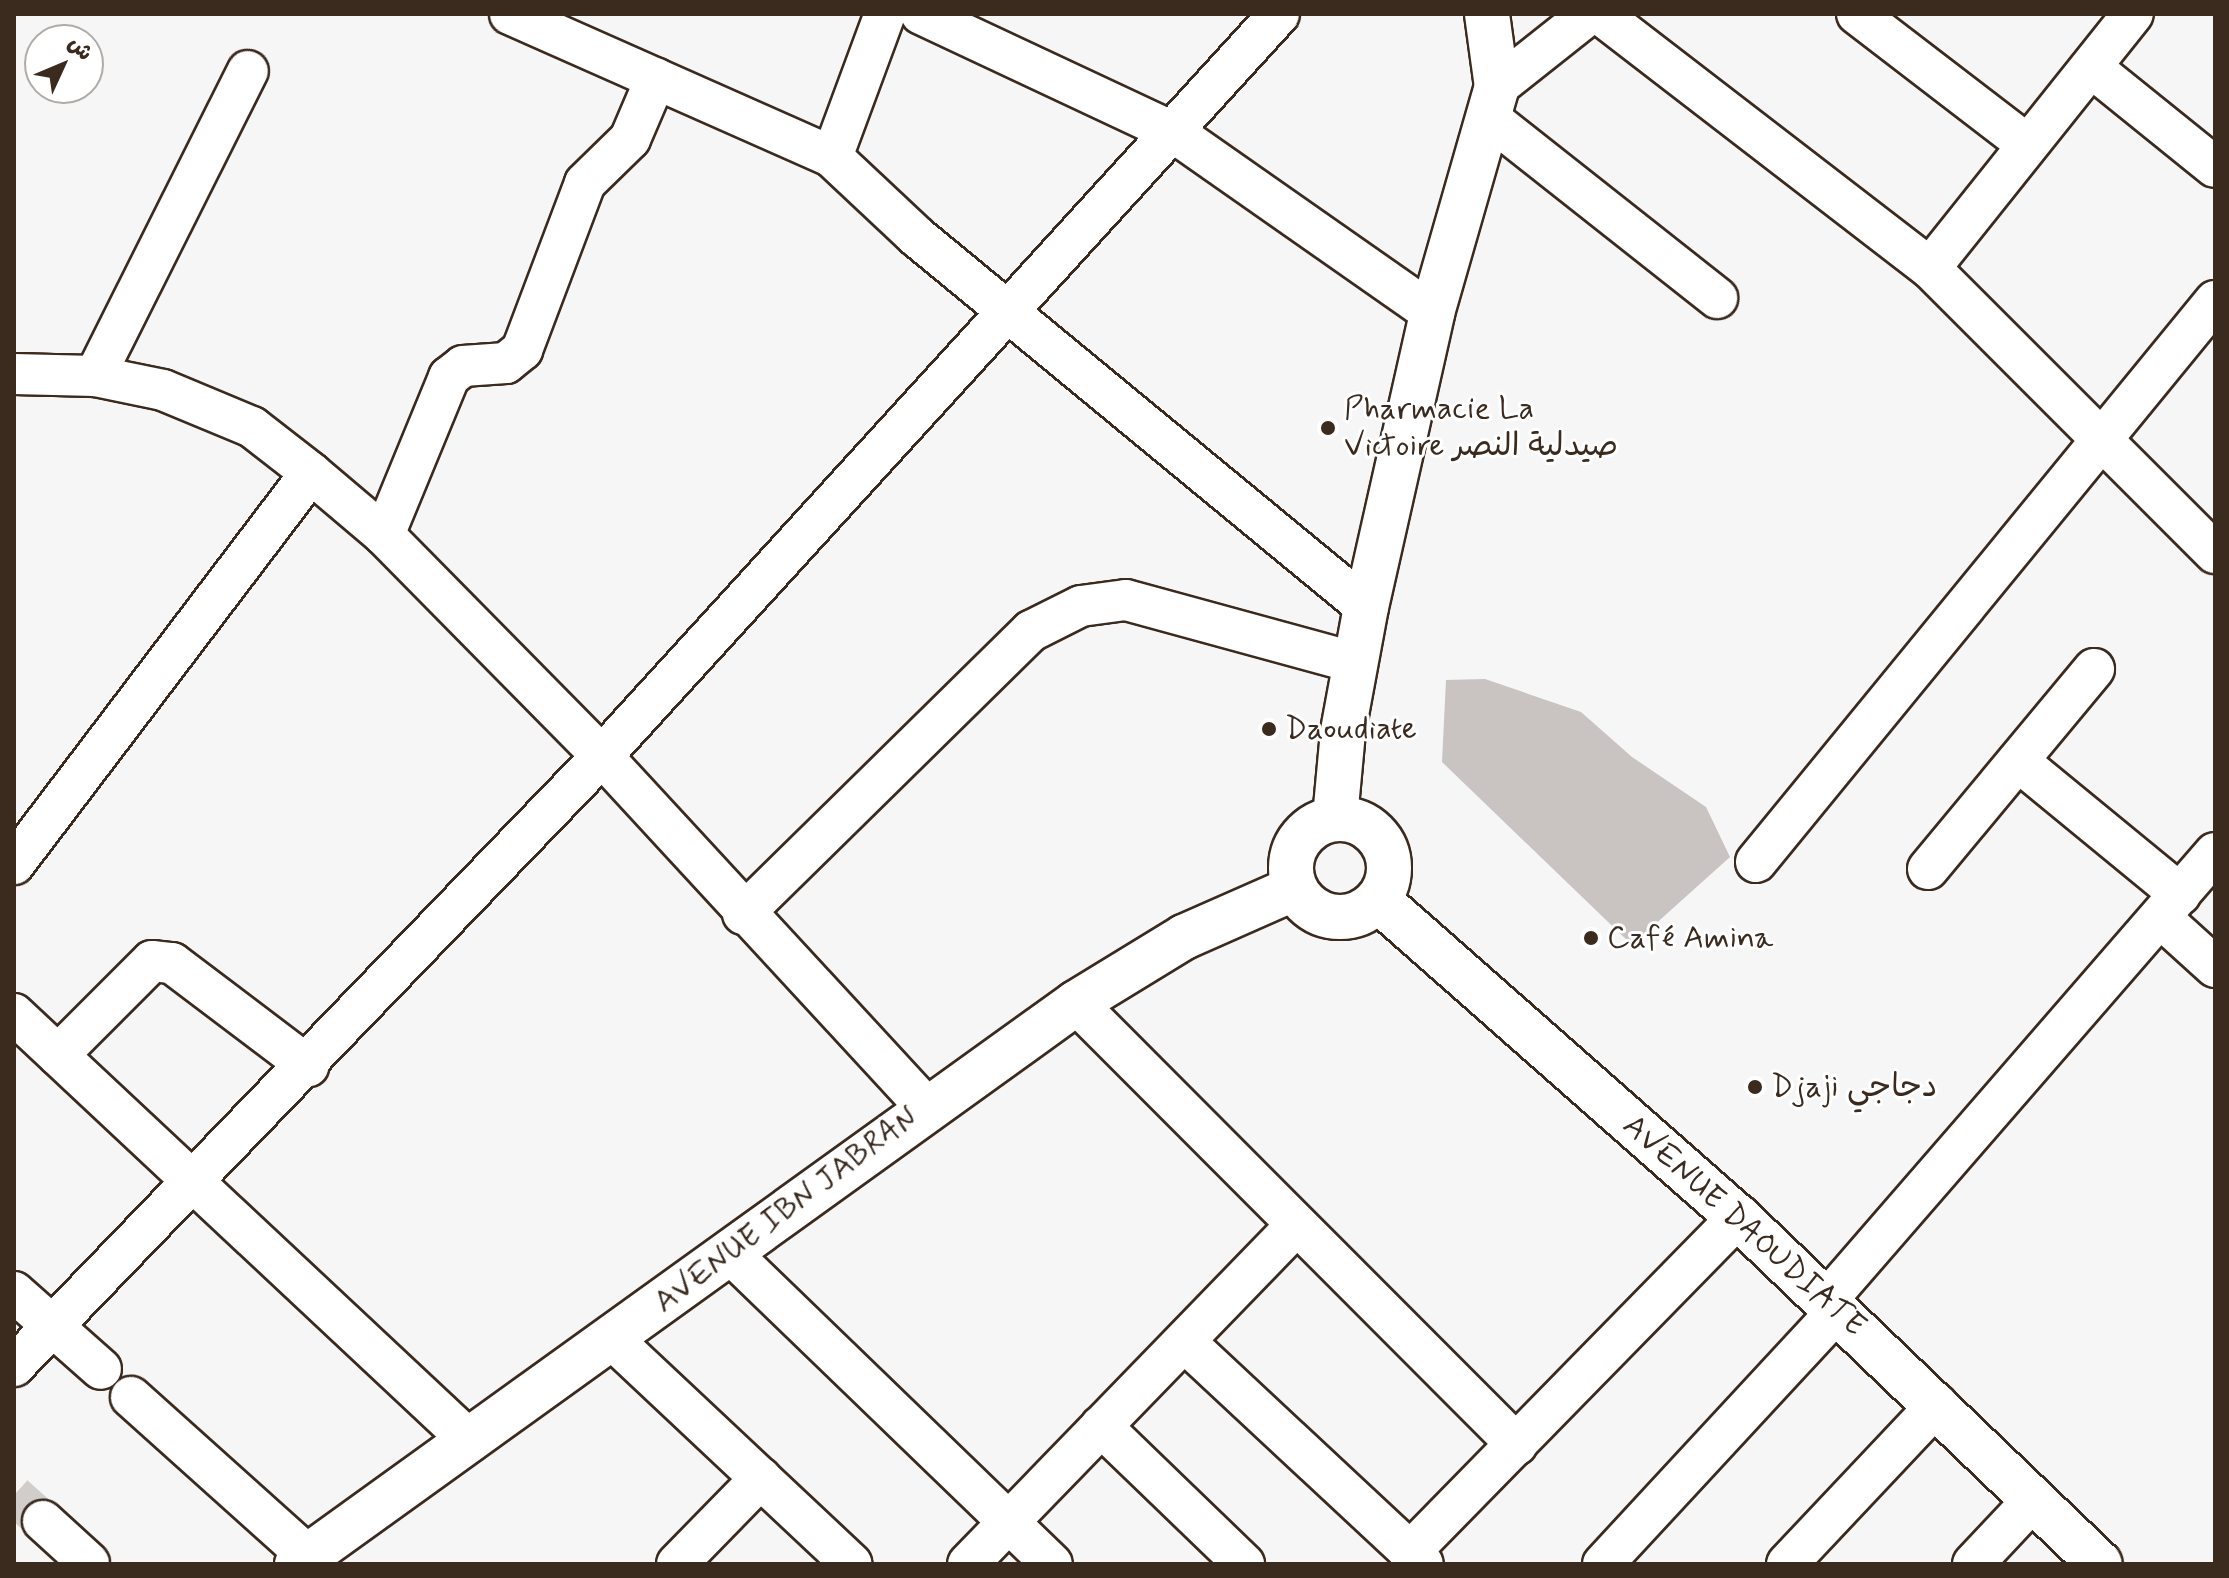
<!DOCTYPE html>
<html>
<head>
<meta charset="utf-8">
<style>
  body { margin:0 }
  #map { position:relative; width:2229px; height:1578px; overflow:hidden; background:#f7f6f6; font-family:Mynerve,"Playpen Sans Arabic",sans-serif }
  div>[style] { position:absolute }
  .building>* { inset:0; background:#c9c3c1 }
  .minor-tunnel>* { height:40px; margin-top:-20px; transform-origin:0; background:repeating-linear-gradient(90deg,#d1cdcb 0 40px,transparent 0 60px) }
  .roads { filter:drop-shadow(2px 0 #3b2a1e) drop-shadow(-2px 0 #3b2a1e) drop-shadow(0 2px #3b2a1e) drop-shadow(0 -2px #3b2a1e) }
  .minor>* { height:40px; margin:-20px; padding:0 20px; transform-origin:20px; border-radius:20px; background:#fff }
  .tertiary>* { height:44px; margin:-22px; padding:0 22px; transform-origin:22px; border-radius:22px; background:#fff }
  .tertiary>.ring { margin:-22px; padding:0; box-sizing:content-box; background:none; border:44px solid #fff; border-radius:50% }
  .dots>* { width:22px; height:22px; translate:-50% -50%; box-sizing:border-box; border:4px solid #fff; border-radius:50% }
  span { translate:-50% -50%; white-space:nowrap; text-align:center; line-height:1.15; -webkit-text-stroke:6px #fff; paint-order:stroke }
  .poi-label { font-size:32px; color:#3b2a1e }
  .left { translate:0 -50%; text-align:left }
  .street-label { font-size:32px; color:#3b2a1e }
  .frame { position:absolute; inset:0; border:16px solid #3b2a1e; pointer-events:none }
  .north { position:absolute; left:24px; top:24px; width:80px; height:80px; box-sizing:border-box; background:#fff; border:2px solid #b1aaa5; border-radius:50%; rotate:46deg; font-size:22px; font-weight:700; line-height:32px; text-align:center; color:#3b2a1e }
  .north::after { content:''; display:block; margin:auto; width:28px; height:36px; background:#3b2a1e; clip-path:polygon(50% 0,100% 100%,50% 72%,0 100%) }
</style>
</head>
<body>
<div id="map">
  <div class="building">
    <div style="clip-path:polygon(1485px 679px,1581px 712px,1632px 757px,1706px 807px,1730px 857px,1632px 945px,1442px 762px,1446px 680px)"></div>
  </div>
  <div class="minor-tunnel">
    <div style="left:14px;top:1495px;width:39px;rotate:42deg"></div>
  </div>
  <div class="roads">
    <div class="minor">
      <div style="left:510px;top:14px;width:352px;rotate:23.9deg"></div>
      <div style="left:832px;top:157px;width:115px;rotate:43.2deg"></div>
      <div style="left:916px;top:236px;width:583px;rotate:39.5deg"></div>
      <div style="left:921px;top:14px;width:280px;rotate:25.1deg"></div>
      <div style="left:1175px;top:133px;width:314px;rotate:35deg"></div>
      <div style="left:1600px;top:14px;width:416px;rotate:37.6deg"></div>
      <div style="left:1930px;top:268px;width:403px;rotate:45deg"></div>
      <div style="left:1857px;top:14px;width:215px;rotate:37.5deg"></div>
      <div style="left:2091px;top:67px;width:159px;rotate:38.9deg"></div>
      <div style="left:1497px;top:87px;width:117px;rotate:-38.4deg"></div>
      <div style="left:1488px;top:117px;width:292px;rotate:38.3deg"></div>
      <div style="left:832px;top:157px;width:153px;rotate:-69.7deg"></div>
      <div style="left:1930px;top:268px;width:325px;rotate:-51.4deg"></div>
      <div style="left:14px;top:374px;width:81px;rotate:1.4deg"></div>
      <div style="left:95px;top:376px;width:69px;rotate:11.6deg"></div>
      <div style="left:163px;top:390px;width:96px;rotate:22.6deg"></div>
      <div style="left:252px;top:427px;width:75px;rotate:37.9deg"></div>
      <div style="left:311px;top:473px;width:96px;rotate:40.3deg"></div>
      <div style="left:384px;top:535px;width:310px;rotate:45.4deg"></div>
      <div style="left:602px;top:756px;width:476px;rotate:47.3deg"></div>
      <div style="left:95px;top:376px;width:341px;rotate:-63.4deg"></div>
      <div style="left:384px;top:535px;width:171px;rotate:-67.6deg"></div>
      <div style="left:449px;top:377px;width:18px;rotate:-38deg"></div>
      <div style="left:463px;top:366px;width:43px;rotate:-4deg"></div>
      <div style="left:506px;top:363px;width:21px;rotate:-39deg"></div>
      <div style="left:522px;top:350px;width:178px;rotate:-69.3deg"></div>
      <div style="left:585px;top:183px;width:63px;rotate:-44.4deg"></div>
      <div style="left:630px;top:139px;width:66px;rotate:-66.9deg"></div>
      <div style="left:2018px;top:761px;width:210px;rotate:39.4deg"></div>
      <div style="left:1756px;top:862px;width:725px;rotate:-50.71deg"></div>
      <div style="left:14px;top:864px;width:491px;rotate:-52.8deg"></div>
      <div style="left:1928px;top:869px;width:260px;rotate:-50.3deg"></div>
      <div style="left:743px;top:914px;width:404px;rotate:-44.5deg"></div>
      <div style="left:1031px;top:631px;width:56px;rotate:-26.6deg"></div>
      <div style="left:1081px;top:606px;width:45px;rotate:-7.6deg"></div>
      <div style="left:1126px;top:600px;width:238px;rotate:15.3deg"></div>
      <div style="left:2161px;top:918px;width:73px;rotate:42.2deg"></div>
      <div style="left:1076px;top:1003px;width:624px;rotate:45.06deg"></div>
      <div style="left:14px;top:1014px;width:625px;rotate:43.12deg"></div>
      <div style="left:58px;top:1055px;width:133px;rotate:-45deg"></div>
      <div style="left:152px;top:961px;width:20px;rotate:6deg"></div>
      <div style="left:172px;top:963px;width:171px;rotate:37.1deg"></div>
      <div style="left:731px;top:1254px;width:446px;rotate:44deg"></div>
      <div style="left:14px;top:1292px;width:116px;rotate:41.5deg"></div>
      <div style="left:1827px;top:1300px;width:592px;rotate:-49.04deg"></div>
      <div style="left:611px;top:1338px;width:330px;rotate:43.2deg"></div>
      <div style="left:1185px;top:1342px;width:325px;rotate:43deg"></div>
      <div style="left:14px;top:1366px;width:847px;rotate:-46.05deg"></div>
      <div style="left:602px;top:756px;width:1004px;rotate:-47.62deg"></div>
      <div style="left:131px;top:1397px;width:238px;rotate:41.9deg"></div>
      <div style="left:1101px;top:1426px;width:199px;rotate:44deg"></div>
      <div style="left:43px;top:1521px;width:62px;rotate:42.4deg"></div>
      <div style="left:1409px;top:1553px;width:470px;rotate:-45.6deg"></div>
      <div style="left:677px;top:1564px;width:120px;rotate:-45.7deg"></div>
      <div style="left:968px;top:1564px;width:471px;rotate:-45.9deg"></div>
      <div style="left:1603px;top:1564px;width:346px;rotate:-47.2deg"></div>
      <div style="left:1787px;top:1564px;width:219px;rotate:-46.7deg"></div>
      <div style="left:1973px;top:1564px;width:89px;rotate:-46.8deg"></div>
    </div>
    <div class="tertiary">
      <div style="left:1335px;top:818px;width:87px;rotate:-84.7deg"></div>
      <div style="left:1343px;top:731px;width:126px;rotate:-79.5deg"></div>
      <div style="left:1366px;top:607px;width:301px;rotate:-77.3deg"></div>
      <div style="left:1432px;top:313px;width:235px;rotate:-74deg"></div>
      <div style="left:1497px;top:87px;width:74px;rotate:-97.8deg"></div>
      <div class="ring" style="left:1291px;top:819px;width:54px;height:54px"></div>
      <div style="left:1378px;top:900px;width:480px;rotate:41.4deg"></div>
      <div style="left:1738px;top:1217px;width:501px;rotate:43.79deg"></div>
      <div style="left:297px;top:1564px;width:960px;rotate:-35.76deg"></div>
      <div style="left:1076px;top:1003px;width:127px;rotate:-31.4deg"></div>
      <div style="left:1184px;top:937px;width:121px;rotate:-23.8deg"></div>
    </div>
  </div>
  <div class="dots">
    <div style="left:1328px;top:428px;background:#3b2a1e"></div>
    <div style="left:1269px;top:729px;background:#3b2a1e"></div>
    <div style="left:1591px;top:938px;background:#3b2a1e"></div>
    <div style="left:1755px;top:1087px;background:#3b2a1e"></div>
  </div>
  <div class="poi-label">
    <span class="left" style="left:1344px;top:428px">Pharmacie La<br>Victoire صيدلية النصر</span>
    <span class="left" style="left:1285px;top:729px">Daoudiate</span>
    <span class="left" style="left:1607px;top:938px">Café Amina</span>
    <span class="left" style="left:1771px;top:1087px">Djaji دجاجي</span>
  </div>
  <div class="street-label">
    <span style="left:786px;top:1210px;rotate:-37deg">AVENUE IBN JABRAN</span>
    <span style="left:1744px;top:1226px;rotate:42deg">AVENUE DAOUDIATE</span>
  </div>
  <div class="frame"></div>
  <div class="north">ش</div>
</div>
</body>
</html>
